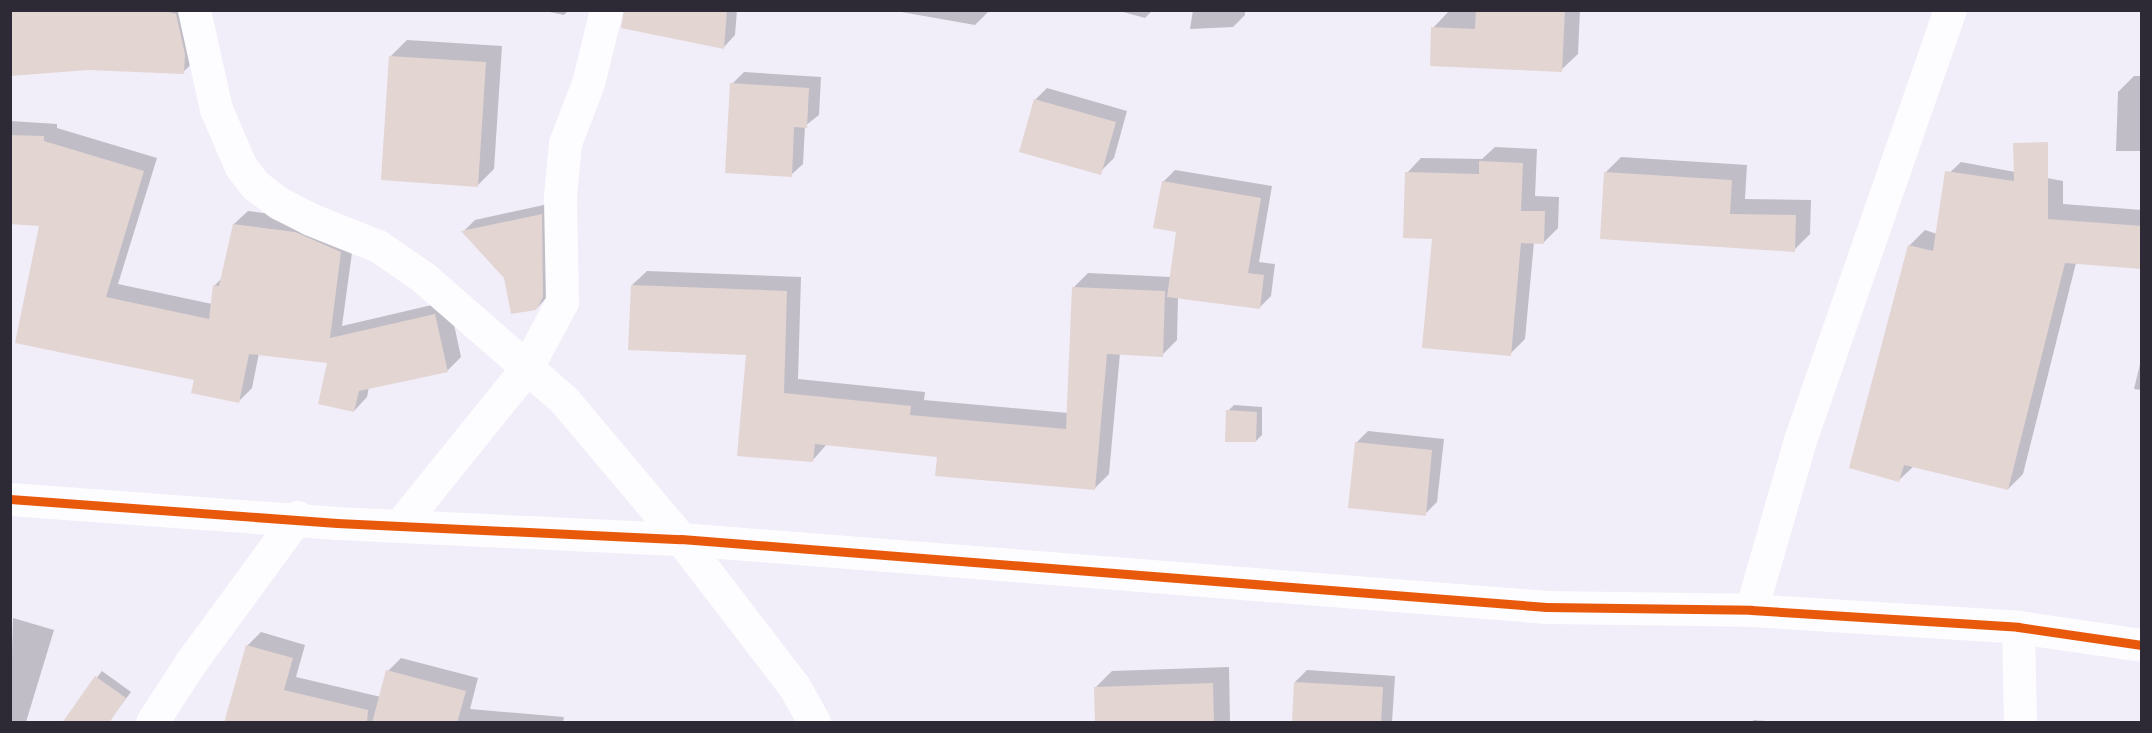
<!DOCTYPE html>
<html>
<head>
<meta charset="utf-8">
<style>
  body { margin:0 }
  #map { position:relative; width:2152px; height:733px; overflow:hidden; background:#f1edf9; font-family:Barlow,sans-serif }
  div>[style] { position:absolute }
  .shadow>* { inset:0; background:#0003 }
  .building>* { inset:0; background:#e3d5d2 }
  .minor>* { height:33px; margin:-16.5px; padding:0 16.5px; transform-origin:16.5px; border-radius:16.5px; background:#fdfcfe }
  .cycleway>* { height:9px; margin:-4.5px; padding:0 4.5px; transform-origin:4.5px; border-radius:4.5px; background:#e8590c }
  span { translate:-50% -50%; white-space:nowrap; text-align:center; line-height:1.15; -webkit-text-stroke:4.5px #faf8fe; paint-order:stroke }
  .frame { position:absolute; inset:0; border:12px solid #2e2a35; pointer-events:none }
</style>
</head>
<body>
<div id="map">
  <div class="shadow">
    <div style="clip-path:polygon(10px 10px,193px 10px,198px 58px,183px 72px,88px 68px)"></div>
    <div style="clip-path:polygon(540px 10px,569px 10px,564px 15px)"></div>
    <div style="clip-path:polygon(641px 10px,737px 10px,735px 35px,724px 47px)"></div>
    <div style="clip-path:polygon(890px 10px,990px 10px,975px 25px)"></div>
    <div style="clip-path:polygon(1116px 10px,1153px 10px,1145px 18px)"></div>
    <div style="clip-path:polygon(1193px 10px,1245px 10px,1245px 15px,1233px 27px,1190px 29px)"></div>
    <div style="clip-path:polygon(1477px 10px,1580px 10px,1578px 54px,1561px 70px,1433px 28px,1449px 11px)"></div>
    <div style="clip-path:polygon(407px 40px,502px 46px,494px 169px,477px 186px,391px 56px)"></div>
    <div style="clip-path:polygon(744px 72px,821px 77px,819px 115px,805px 126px,803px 164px,791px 175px,732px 84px)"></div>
    <div style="clip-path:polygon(2134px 76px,2142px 76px,2142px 151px,2116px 151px,2118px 92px)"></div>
    <div style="clip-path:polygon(1047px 88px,1127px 111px,1114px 158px,1102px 170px,1035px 100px)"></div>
    <div style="clip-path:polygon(10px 121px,57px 124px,57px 128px,157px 158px,118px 284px,212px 304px,214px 286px,223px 277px,234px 224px,248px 211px,309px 219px,354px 238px,342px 326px,449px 301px,461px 357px,448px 370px,369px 387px,367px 397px,354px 411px,329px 362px,259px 353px,252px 388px,239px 401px,196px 379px,16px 342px,41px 224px,10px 223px)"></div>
    <div style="clip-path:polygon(1495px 147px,1537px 149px,1535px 196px,1559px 197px,1558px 228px,1543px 243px,1534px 242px,1525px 339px,1510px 354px,1433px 238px,1407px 173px,1421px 158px,1482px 159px)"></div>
    <div style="clip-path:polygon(1621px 157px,1747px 165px,1745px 199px,1811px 200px,1810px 234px,1794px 250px,1605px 173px)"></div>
    <div style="clip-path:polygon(1961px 162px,2063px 181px,2063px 204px,2142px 210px,2142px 268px,2076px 263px,2023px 474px,2008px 489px,1914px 466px,1899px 480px,1909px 246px,1925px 230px,1937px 234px,1945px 177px)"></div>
    <div style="clip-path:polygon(1175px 170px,1272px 186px,1259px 262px,1275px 264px,1271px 296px,1259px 308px,1178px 297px,1177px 340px,1162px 355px,1120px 353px,1109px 474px,1094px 489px,938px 455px,827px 444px,812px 461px,748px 354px,632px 285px,647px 271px,801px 277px,798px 379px,925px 392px,924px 400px,1068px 413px,1073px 288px,1088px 273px,1171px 277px,1177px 230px,1163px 182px)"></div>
    <div style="clip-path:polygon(553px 203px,548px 296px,536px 309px,464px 231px,475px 220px)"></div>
    <div style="clip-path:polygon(2142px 356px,2142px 390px,2134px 389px)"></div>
    <div style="clip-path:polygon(1234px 405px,1262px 407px,1262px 435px,1256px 441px,1228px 411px)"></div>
    <div style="clip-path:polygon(1368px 431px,1444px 439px,1437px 502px,1425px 514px,1356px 443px)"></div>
    <div style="clip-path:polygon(13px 618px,54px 630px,26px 722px,10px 722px)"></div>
    <div style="clip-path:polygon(261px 632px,305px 645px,296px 677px,381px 697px,388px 671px,401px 658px,478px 678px,470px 709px,564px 717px,563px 722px,225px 722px,248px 645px)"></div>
    <div style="clip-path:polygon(1229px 667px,1230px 722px,1097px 722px,1095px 688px,1112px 671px)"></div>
    <div style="clip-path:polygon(1307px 670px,1395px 676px,1392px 722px,1293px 722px,1295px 682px)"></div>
    <div style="clip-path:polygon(102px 671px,131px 692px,112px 717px,78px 702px)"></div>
    <div style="clip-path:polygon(1754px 720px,1777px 722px,1751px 722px)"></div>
  </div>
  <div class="building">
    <div style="clip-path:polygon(10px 10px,162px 10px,176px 14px,185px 54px,184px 74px,88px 70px,10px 76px)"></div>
    <div style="clip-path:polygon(624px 10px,727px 10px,724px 49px,621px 28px)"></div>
    <div style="clip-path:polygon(1476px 10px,1565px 10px,1562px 72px,1430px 66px,1431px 27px,1475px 29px)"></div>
    <div style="clip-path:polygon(389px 56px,486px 62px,478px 187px,381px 180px)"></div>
    <div style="clip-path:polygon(730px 83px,809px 88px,807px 128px,794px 127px,792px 177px,725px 173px)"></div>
    <div style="clip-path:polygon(1034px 99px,1116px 122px,1101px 175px,1019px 152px)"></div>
    <div style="clip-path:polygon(10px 135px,44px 136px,44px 141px,144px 171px,106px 297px,209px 319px,213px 285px,219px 286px,233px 224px,295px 232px,341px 252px,330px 338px,435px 314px,448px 372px,359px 391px,354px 412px,318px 404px,327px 363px,249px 354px,239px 403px,191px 393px,194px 380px,15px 343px,39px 226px,10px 224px)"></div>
    <div style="clip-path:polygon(2048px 142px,2048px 219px,2142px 226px,2142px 269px,2065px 263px,2008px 490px,1904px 465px,1899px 482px,1849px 468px,1908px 245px,1933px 251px,1945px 171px,2014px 181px,2013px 143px)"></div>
    <div style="clip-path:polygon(1479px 161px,1523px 163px,1521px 211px,1545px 211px,1544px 244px,1521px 243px,1511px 356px,1422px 348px,1432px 239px,1403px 238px,1405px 172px,1479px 174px)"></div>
    <div style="clip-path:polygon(1604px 172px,1732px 180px,1730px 214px,1796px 215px,1795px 252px,1600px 239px)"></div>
    <div style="clip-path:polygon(1162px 181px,1261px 198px,1248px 273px,1264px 275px,1260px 309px,1167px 297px,1176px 232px,1153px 228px)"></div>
    <div style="clip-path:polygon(542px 214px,543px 297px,536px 310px,511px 314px,504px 278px,461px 231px)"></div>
    <div style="clip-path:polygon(631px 285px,787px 291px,784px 393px,911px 406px,910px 415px,1066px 429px,1072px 287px,1165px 291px,1163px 357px,1107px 354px,1095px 490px,935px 476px,937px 457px,815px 444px,813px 462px,737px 456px,746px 355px,628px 350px)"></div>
    <div style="clip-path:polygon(1226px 410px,1257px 412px,1256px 442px,1225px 442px)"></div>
    <div style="clip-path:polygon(1355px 442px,1432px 450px,1426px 516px,1348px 508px)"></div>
    <div style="clip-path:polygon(246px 645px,293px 658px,284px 690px,368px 710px,367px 723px,224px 723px)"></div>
    <div style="clip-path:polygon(386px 670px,466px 691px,457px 723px,372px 723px)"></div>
    <div style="clip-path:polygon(95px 676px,126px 698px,109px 723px,62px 723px)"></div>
    <div style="clip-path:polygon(1294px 682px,1383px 687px,1381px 723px,1292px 723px)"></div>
    <div style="clip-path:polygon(1213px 683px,1214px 723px,1095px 723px,1094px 687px)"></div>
  </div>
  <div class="minor">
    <div style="left:194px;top:10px;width:101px;rotate:77.5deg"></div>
    <div style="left:216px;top:109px;width:63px;rotate:66.7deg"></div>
    <div style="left:241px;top:167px;width:23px;rotate:52deg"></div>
    <div style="left:255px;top:185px;width:30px;rotate:37deg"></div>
    <div style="left:279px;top:203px;width:35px;rotate:27deg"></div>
    <div style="left:310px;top:219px;width:73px;rotate:21.7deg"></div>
    <div style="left:378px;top:246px;width:55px;rotate:34.6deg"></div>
    <div style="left:423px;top:277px;width:187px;rotate:41.1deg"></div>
    <div style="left:564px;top:400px;width:182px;rotate:49.9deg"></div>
    <div style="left:681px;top:539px;width:185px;rotate:52.5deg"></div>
    <div style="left:794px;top:686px;width:41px;rotate:60.9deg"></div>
    <div style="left:10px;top:499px;width:328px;rotate:4.2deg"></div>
    <div style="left:337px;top:523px;width:344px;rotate:2.7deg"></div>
    <div style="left:681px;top:539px;width:868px;rotate:4.49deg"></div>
    <div style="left:1546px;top:607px;width:205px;rotate:0.8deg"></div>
    <div style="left:1751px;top:610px;width:268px;rotate:3.6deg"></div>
    <div style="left:2018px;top:627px;width:125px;rotate:8.3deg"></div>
    <div style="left:400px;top:525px;width:201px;rotate:-51.1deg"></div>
    <div style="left:526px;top:369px;width:76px;rotate:-61.8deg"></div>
    <div style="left:562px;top:302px;width:106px;rotate:-91.1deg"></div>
    <div style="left:560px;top:196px;width:53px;rotate:-84.6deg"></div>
    <div style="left:565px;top:143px;width:64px;rotate:-69deg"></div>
    <div style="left:588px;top:83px;width:75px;rotate:-76.1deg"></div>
    <div style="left:1751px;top:610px;width:177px;rotate:-73.9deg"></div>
    <div style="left:1800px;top:440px;width:455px;rotate:-70.8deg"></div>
    <div style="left:2018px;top:627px;width:95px;rotate:88.8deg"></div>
    <div style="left:152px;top:722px;width:72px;rotate:-57deg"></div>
    <div style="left:191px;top:662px;width:180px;rotate:-53.8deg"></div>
  </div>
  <div class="cycleway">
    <div style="left:10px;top:499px;width:328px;rotate:4.2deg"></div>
    <div style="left:337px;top:523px;width:344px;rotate:2.7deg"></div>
    <div style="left:681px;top:539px;width:868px;rotate:4.49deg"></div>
    <div style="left:1546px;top:607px;width:205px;rotate:0.8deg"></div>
    <div style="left:1751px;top:610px;width:268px;rotate:3.6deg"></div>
    <div style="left:2018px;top:627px;width:125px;rotate:8.3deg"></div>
  </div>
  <div class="frame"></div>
</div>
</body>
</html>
